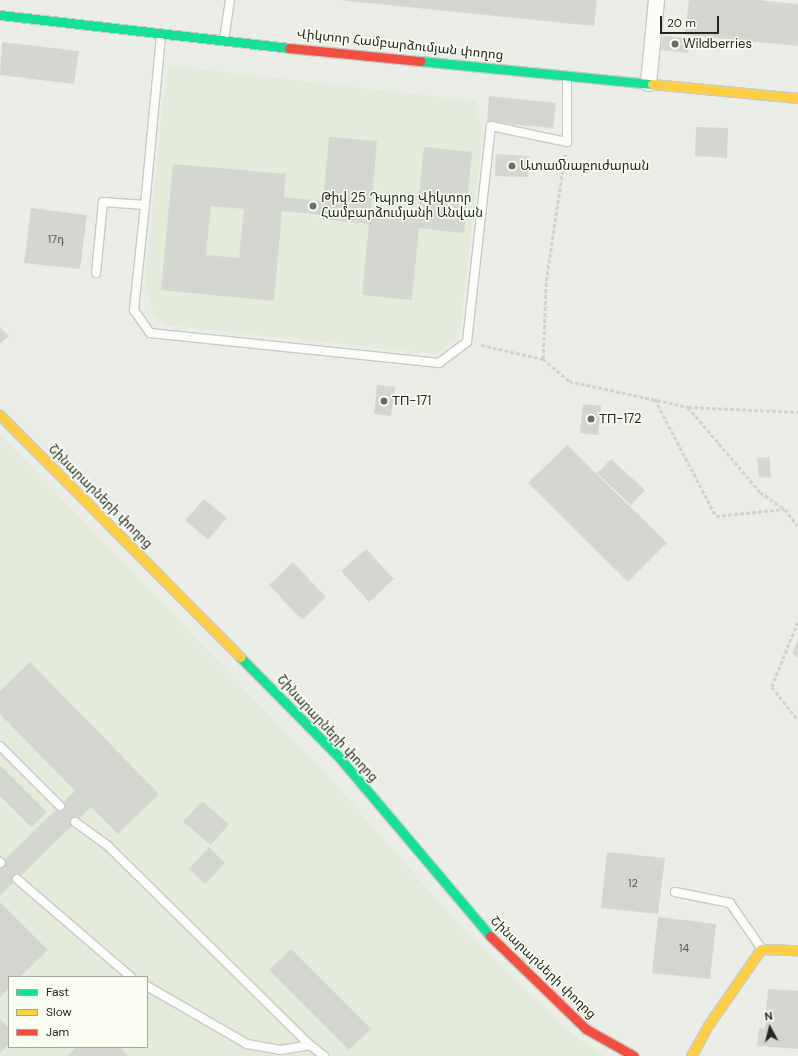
<!DOCTYPE html>
<html>
<head>
<meta charset="utf-8">
<style>
  body { margin:0 }
  #map { position:relative; width:798px; height:1056px; overflow:hidden; background:#ebeee6; font-family:"DM Sans","Noto Sans Armenian",sans-serif }
  div>[style] { position:absolute }
  .built>* { inset:0; background:#e4ebda }
  .building>* { inset:0; background:#d4d7d0 }
  .path>* { height:2.5px; margin-top:-1.25px; transform-origin:0; background:repeating-linear-gradient(90deg,#d2d3d0 0 4px,transparent 0 6px) }
  .roads { filter:drop-shadow(1px 0 #c8cac4) drop-shadow(-1px 0 #c8cac4) drop-shadow(0 1px #c8cac4) drop-shadow(0 -1px #c8cac4) }
  .lane>* { height:8px; margin:-4px; padding:0 4px; transform-origin:4px; border-radius:4px; background:#fcfcfb }
  .street>* { height:15px; margin:-7.5px; padding:0 7.5px; transform-origin:7.5px; border-radius:7.5px; background:#fcfcfb }
  .fast>* { height:9px; margin:-4.5px; padding:0 4.5px; transform-origin:4.5px; border-radius:4.5px; background:#16e098 }
  .slow>* { height:9px; margin:-4.5px; padding:0 4.5px; transform-origin:4.5px; border-radius:4.5px; background:#ffcf43 }
  .jam>* { height:9px; margin:-4.5px; padding:0 4.5px; transform-origin:4.5px; border-radius:4.5px; background:#f24e42 }
  .dots>* { width:11px; height:11px; translate:-50% -50%; box-sizing:border-box; border:2px solid #fafff2; border-radius:50% }
  span { translate:-50% -50%; white-space:nowrap; text-align:center; line-height:1.15; -webkit-text-stroke:3px #fafff2; paint-order:stroke }
  .number-label { font-size:11px; color:#52544e }
  .number-label span { -webkit-text-stroke-width:0 }
  .poi-label { font-size:13px; color:#242620 }
  .left { translate:0 -50%; text-align:left }
  .street-label { font-size:13px; color:#242620 }
  .legend { position:absolute; left:8px; top:976px; width:140px; height:72px; box-sizing:border-box; background:#fafff2; border:1px solid #a4a89e; margin:0; padding:5px 7px; list-style:none; font-size:12px; color:#242620 }
  .legend li { display:flex; align-items:center; gap:8px; height:20px }
  .legend b { width:20px; border:1px solid #a4a89e }
  .north { position:absolute; left:750px; top:1008px; width:40px; height:40px; -webkit-text-stroke:3px #fafff2; paint-order:stroke; rotate:353deg; font-size:11px; font-weight:700; line-height:16px; text-align:center; color:#242620 }
  .north::after { content:''; display:block; margin:auto; width:14px; height:18px; background:#242620; clip-path:polygon(50% 0,100% 100%,50% 72%,0 100%) }
  .scale { position:absolute; left:660px; top:16px; width:59px; height:18px; box-sizing:border-box; border:2px solid #242620; border-top:0; padding-left:5px; font-size:12px; line-height:14px; white-space:nowrap; color:#242620; -webkit-text-stroke:3px #fafff2; paint-order:stroke }
</style>
</head>
<body>
<div id="map">
  <div class="built">
    <div style="clip-path:polygon(172px 66px,475px 101px,483px 131px,459px 337px,437px 354px,165px 325px,154px 316px,145px 281px,166px 73px)"></div>
    <div style="clip-path:polygon(evenodd,0 434px,328px 776px,461px 927px,568px 1031px,605px 1056px,0 1056px,0 434px,9px 977px,147px 977px,147px 1047px,9px 1047px,9px 977px)"></div>
  </div>
  <div class="building">
    <div style="clip-path:polygon(339px 0,597px 0,594px 26px)"></div>
    <div style="clip-path:polygon(689px 0,758px 0,798px 4px,798px 46px,685px 35px)"></div>
    <div style="clip-path:polygon(663px 36px,689px 38px,688px 53px,661px 50px)"></div>
    <div style="clip-path:polygon(2px 42px,79px 51px,74px 84px,0 75px)"></div>
    <div style="clip-path:polygon(489px 96px,556px 103px,553px 128px,487px 122px)"></div>
    <div style="clip-path:polygon(696px 127px,728px 128px,727px 158px,695px 156px)"></div>
    <div style="clip-path:polygon(evenodd,329px 137px,377px 141px,371px 211px,417px 216px,424px 147px,472px 152px,464px 233px,419px 228px,412px 300px,362px 295px,369px 224px,321px 219px,322px 215px,282px 211px,274px 301px,161px 290px,173px 164px,286px 174px,284px 197px,323px 201px,329px 137px,211px 206px,244px 209px,239px 258px,206px 255px,211px 206px)"></div>
    <div style="clip-path:polygon(496px 154px,529px 156px,528px 177px,495px 176px)"></div>
    <div style="clip-path:polygon(31px 208px,87px 215px,80px 269px,24px 263px)"></div>
    <div style="clip-path:polygon(0 327px,9px 336px,0 344px)"></div>
    <div style="clip-path:polygon(377px 385px,395px 387px,391px 416px,374px 414px)"></div>
    <div style="clip-path:polygon(583px 404px,601px 406px,598px 435px,580px 433px)"></div>
    <div style="clip-path:polygon(567px 445px,667px 543px,628px 582px,528px 483px)"></div>
    <div style="clip-path:polygon(769px 457px,771px 477px,759px 478px,757px 458px)"></div>
    <div style="clip-path:polygon(611px 459px,645px 490px,631px 505px,597px 473px)"></div>
    <div style="clip-path:polygon(204px 499px,227px 518px,208px 540px,185px 520px)"></div>
    <div style="clip-path:polygon(366px 549px,394px 579px,369px 602px,341px 571px)"></div>
    <div style="clip-path:polygon(293px 562px,326px 597px,302px 620px,269px 585px)"></div>
    <div style="clip-path:polygon(798px 639px,798px 657px,792px 654px)"></div>
    <div style="clip-path:polygon(30px 662px,159px 794px,118px 834px,91px 807px,0 896px,0 864px,75px 791px,0 714px,0 691px)"></div>
    <div style="clip-path:polygon(0 765px,47px 812px,31px 827px,0 796px)"></div>
    <div style="clip-path:polygon(202px 801px,229px 824px,211px 845px,183px 822px)"></div>
    <div style="clip-path:polygon(209px 847px,225px 863px,205px 884px,189px 869px)"></div>
    <div style="clip-path:polygon(607px 852px,665px 858px,658px 914px,601px 908px)"></div>
    <div style="clip-path:polygon(0 902px,48px 950px,20px 977px,9px 977px,9px 988px,0 997px)"></div>
    <div style="clip-path:polygon(658px 917px,716px 924px,710px 979px,652px 973px)"></div>
    <div style="clip-path:polygon(291px 949px,371px 1029px,349px 1050px,269px 970px)"></div>
    <div style="clip-path:polygon(768px 989px,798px 991px,798px 1049px,757px 1046px,759px 1028px,765px 1029px)"></div>
    <div style="clip-path:polygon(0 1019px,9px 1028px,9px 1044px,0 1053px)"></div>
    <div style="clip-path:polygon(77px 1047px,120px 1047px,128px 1056px,67px 1056px)"></div>
  </div>
  <div class="path">
    <div style="left:481px;top:345px;width:64px;rotate:12.7deg"></div>
    <div style="left:543px;top:359px;width:34px;rotate:40deg"></div>
    <div style="left:569px;top:381px;width:122px;rotate:12.3deg"></div>
    <div style="left:688px;top:407px;width:110px;rotate:2.6deg"></div>
    <div style="left:543px;top:359px;width:78px;rotate:-87.8deg"></div>
    <div style="left:546px;top:281px;width:128px;rotate:-81.5deg"></div>
    <div style="left:655px;top:399px;width:132px;rotate:62.5deg"></div>
    <div style="left:716px;top:516px;width:69px;rotate:-5.8deg"></div>
    <div style="left:785px;top:509px;width:21px;rotate:53deg"></div>
    <div style="left:688px;top:407px;width:111px;rotate:49.7deg"></div>
    <div style="left:760px;top:492px;width:29px;rotate:35deg"></div>
    <div style="left:798px;top:622px;width:70px;rotate:111.8deg"></div>
    <div style="left:772px;top:687px;width:42px;rotate:51.8deg"></div>
  </div>
  <div class="roads">
    <div class="lane">
      <div style="left:224px;top:40px;width:40px;rotate:-81.5deg"></div>
      <div style="left:145px;top:205px;width:106px;rotate:96deg"></div>
      <div style="left:134px;top:310px;width:28px;rotate:55deg"></div>
      <div style="left:150px;top:333px;width:291px;rotate:5.9deg"></div>
      <div style="left:439px;top:363px;width:35px;rotate:-37deg"></div>
      <div style="left:467px;top:342px;width:217px;rotate:-83.7deg"></div>
      <div style="left:491px;top:126px;width:78px;rotate:11.9deg"></div>
      <div style="left:567px;top:142px;width:65px;rotate:-90deg"></div>
      <div style="left:96px;top:273px;width:71px;rotate:-84.4deg"></div>
      <div style="left:103px;top:202px;width:42px;rotate:4.1deg"></div>
      <div style="left:145px;top:205px;width:171px;rotate:-84.6deg"></div>
      <div style="left:0;top:746px;width:85px;rotate:45deg"></div>
      <div style="left:75px;top:822px;width:41px;rotate:36deg"></div>
      <div style="left:108px;top:846px;width:284px;rotate:44.6deg"></div>
      <div style="left:310px;top:1045px;width:18px;rotate:38deg"></div>
      <div style="left:0;top:862px;width:1px;rotate:45deg"></div>
      <div style="left:17px;top:879px;width:150px;rotate:40.7deg"></div>
      <div style="left:675px;top:892px;width:56px;rotate:11.3deg"></div>
      <div style="left:730px;top:903px;width:55px;rotate:55.4deg"></div>
      <div style="left:147px;top:986px;width:116px;rotate:30.1deg"></div>
      <div style="left:247px;top:1044px;width:34px;rotate:10deg"></div>
      <div style="left:280px;top:1050px;width:30px;rotate:-9deg"></div>
    </div>
    <div class="street">
      <div style="left:648px;top:83px;width:83px;rotate:-84.5deg"></div>
    </div>
    <div class="fast">
      <div style="left:0;top:15px;width:291px;rotate:6.5deg"></div>
      <div style="left:420px;top:61px;width:233px;rotate:5.7deg"></div>
      <div style="left:240px;top:657px;width:139px;rotate:45.3deg"></div>
      <div style="left:338px;top:756px;width:236px;rotate:49.8deg"></div>
    </div>
    <div class="slow">
      <div style="left:652px;top:84px;width:147px;rotate:5.5deg"></div>
      <div style="left:0;top:415px;width:341px;rotate:45.2deg"></div>
      <div style="left:691px;top:1056px;width:37px;rotate:-61deg"></div>
      <div style="left:709px;top:1024px;width:91px;rotate:-55.3deg"></div>
      <div style="left:761px;top:949px;width:37px;rotate:2deg"></div>
    </div>
    <div class="jam">
      <div style="left:289px;top:48px;width:132px;rotate:5.7deg"></div>
      <div style="left:490px;top:936px;width:134px;rotate:44.1deg"></div>
      <div style="left:586px;top:1029px;width:55px;rotate:29.4deg"></div>
    </div>
  </div>
  <div class="dots">
    <div style="left:675px;top:44px;background:#6a6c65"></div>
    <div style="left:512px;top:166px;background:#6a6c65"></div>
    <div style="left:313px;top:206px;background:#6a6c65"></div>
    <div style="left:384px;top:401px;background:#6a6c65"></div>
    <div style="left:591px;top:419px;background:#6a6c65"></div>
  </div>
  <div class="number-label">
    <span style="left:56px;top:239px">17դ</span>
    <span style="left:633px;top:883px">12</span>
    <span style="left:684px;top:948px">14</span>
  </div>
  <div class="poi-label">
    <span class="left" style="left:683px;top:44px">Wildberries</span>
    <span class="left" style="left:520px;top:166px">Ատամնաբուժարան</span>
    <span class="left" style="left:321px;top:206px">Թիվ 25 Դպրոց Վիկտոր<br>Համբարձումյանի Անվան</span>
    <span class="left" style="left:392px;top:401px">ТП-171</span>
    <span class="left" style="left:599px;top:419px">ТП-172</span>
  </div>
  <div class="street-label">
    <span style="left:400px;top:45px;rotate:6deg">Վիկտոր Համբարձումյան փողոց</span>
    <span style="left:100px;top:497px;rotate:45deg">Շինարարների փողոց</span>
    <span style="left:327px;top:729px;rotate:47deg">Շինարարների փողոց</span>
    <span style="left:543px;top:968px;rotate:44deg">Շինարարների փողոց</span>
  </div>
  <ul class="legend">
  <li><b style="height:5px;background:#16e098"></b>Fast</li>
  <li><b style="height:5px;background:#ffcf43"></b>Slow</li>
  <li><b style="height:5px;background:#f24e42"></b>Jam</li>
  </ul>
  <div class="north">N</div>
  <div class="scale">20 m</div>
</div>
</body>
</html>
